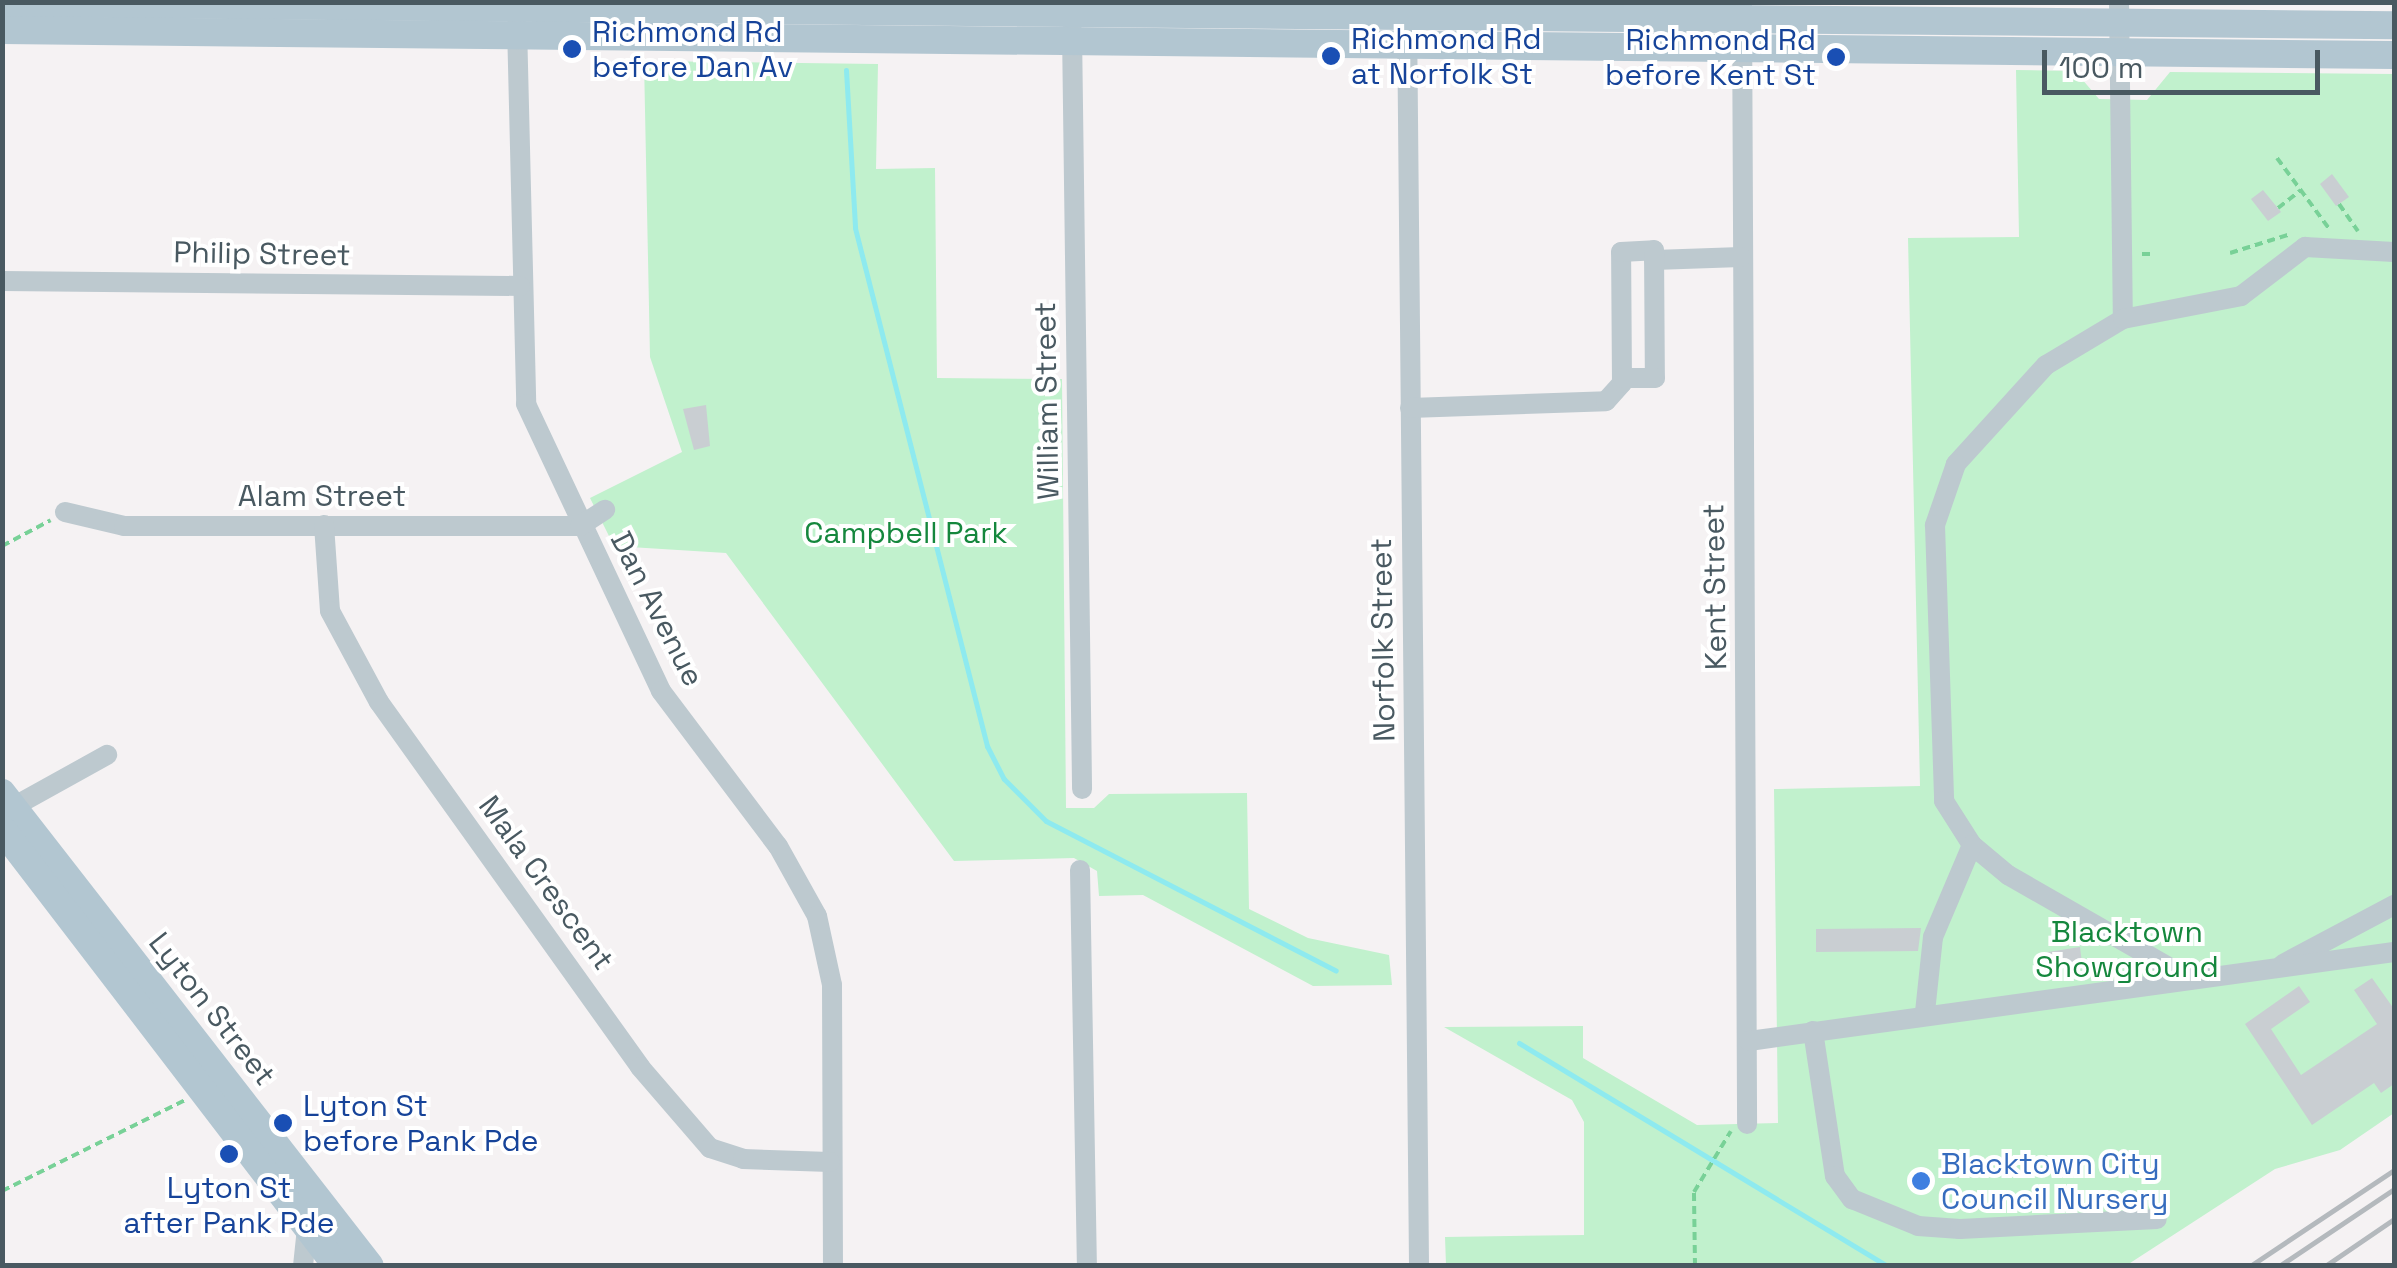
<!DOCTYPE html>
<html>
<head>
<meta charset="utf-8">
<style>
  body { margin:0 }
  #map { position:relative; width:2397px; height:1268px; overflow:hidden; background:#f5f2f3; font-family:"Space Grotesk",sans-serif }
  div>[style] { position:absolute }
  .green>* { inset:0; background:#c1f1cd }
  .stream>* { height:5px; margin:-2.5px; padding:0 2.5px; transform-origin:2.5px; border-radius:2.5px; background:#8eeaef }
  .building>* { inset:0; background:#c9ced2 }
  .path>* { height:4px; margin-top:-2px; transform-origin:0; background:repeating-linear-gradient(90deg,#78d197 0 8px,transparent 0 13px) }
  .minor>* { height:20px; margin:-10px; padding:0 10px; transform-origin:10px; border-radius:10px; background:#bdc9cf }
  .major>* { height:28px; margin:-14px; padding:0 14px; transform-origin:14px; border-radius:14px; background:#b2c6d1 }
  .rail>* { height:5px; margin:-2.5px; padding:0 2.5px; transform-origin:2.5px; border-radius:2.5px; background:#b4b9bd }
  .dots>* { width:28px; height:28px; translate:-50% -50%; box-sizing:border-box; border:5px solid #fff; border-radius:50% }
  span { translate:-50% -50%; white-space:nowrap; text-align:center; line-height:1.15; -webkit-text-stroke:8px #fff; paint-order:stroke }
  .transit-label { font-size:30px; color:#164399 }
  .left { translate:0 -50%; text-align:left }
  .right { translate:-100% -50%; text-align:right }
  .street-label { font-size:30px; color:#495961 }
  .park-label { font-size:30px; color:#15873d }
  .shop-label { font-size:30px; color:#366cbe }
  .frame { position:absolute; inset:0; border:5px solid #495961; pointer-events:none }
  .scale { position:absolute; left:2042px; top:50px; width:278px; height:45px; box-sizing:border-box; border:5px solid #495961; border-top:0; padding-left:12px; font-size:30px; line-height:35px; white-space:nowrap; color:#495961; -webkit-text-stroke:8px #fff; paint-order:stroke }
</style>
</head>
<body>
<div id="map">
  <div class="green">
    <div style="clip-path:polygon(644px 61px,878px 64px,876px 169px,935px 168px,937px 378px,1062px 379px,1066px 808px,1094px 808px,1109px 794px,1247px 793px,1249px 909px,1308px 938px,1389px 955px,1392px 985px,1313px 986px,1143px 895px,1099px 896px,1097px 871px,1074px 858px,954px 861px,726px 553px,614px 546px,590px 498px,682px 452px,650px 357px)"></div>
    <div style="clip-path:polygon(2016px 70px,2075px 71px,2099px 99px,2147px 100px,2170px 72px,2394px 74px,2394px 1113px,2340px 1150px,2275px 1169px,2127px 1265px,1446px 1265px,1445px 1237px,1584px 1235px,1584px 1122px,1572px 1100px,1444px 1027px,1583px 1026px,1583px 1058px,1697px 1125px,1778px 1123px,1774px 789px,1920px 786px,1908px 238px,2019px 237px)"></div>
  </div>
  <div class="stream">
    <div style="left:846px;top:70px;width:158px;rotate:86.7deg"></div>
    <div style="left:855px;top:228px;width:535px;rotate:75.7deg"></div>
    <div style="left:987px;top:746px;width:37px;rotate:63deg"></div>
    <div style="left:1004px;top:779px;width:59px;rotate:45deg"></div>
    <div style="left:1046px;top:821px;width:326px;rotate:27.3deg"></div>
    <div style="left:1519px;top:1043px;width:430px;rotate:31.2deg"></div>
  </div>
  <div class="building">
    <div style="clip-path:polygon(2332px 174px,2349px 197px,2336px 206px,2320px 184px)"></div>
    <div style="clip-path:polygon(2263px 190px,2281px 212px,2268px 221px,2251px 199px)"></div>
    <div style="clip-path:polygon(706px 405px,710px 446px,694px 450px,683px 409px)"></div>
    <div style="clip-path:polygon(1921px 928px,1918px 951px,1816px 952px,1816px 929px)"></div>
    <div style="clip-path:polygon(2080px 947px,2082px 963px,2044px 968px,2042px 953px)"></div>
    <div style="clip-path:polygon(2372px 978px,2394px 1009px,2394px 1084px,2381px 1093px,2374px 1083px,2312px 1125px,2245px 1024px,2299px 986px,2310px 1002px,2271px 1029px,2301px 1075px,2377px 1024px,2354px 990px)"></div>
  </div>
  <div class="path">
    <div style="left:2277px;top:158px;width:89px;rotate:53.6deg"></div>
    <div style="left:2339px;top:204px;width:33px;rotate:55deg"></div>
    <div style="left:2278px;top:208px;width:29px;rotate:-38deg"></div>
    <div style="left:2230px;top:253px;width:64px;rotate:-17.3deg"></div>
    <div style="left:2142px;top:254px;width:12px"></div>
    <div style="left:2px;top:546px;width:55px;rotate:-28deg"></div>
    <div style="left:2px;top:1191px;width:204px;rotate:-26.4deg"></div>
    <div style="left:1695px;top:1266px;width:74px;rotate:-90.8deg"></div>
    <div style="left:1694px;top:1192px;width:71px;rotate:-58.8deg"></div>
  </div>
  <div class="minor">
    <div style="left:1742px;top:2px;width:1122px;rotate:89.74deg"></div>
    <div style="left:2119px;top:2px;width:317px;rotate:89.3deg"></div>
    <div style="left:2123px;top:319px;width:90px;rotate:149.1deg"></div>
    <div style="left:2046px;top:365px;width:134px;rotate:132.3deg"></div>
    <div style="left:1956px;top:464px;width:65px;rotate:109deg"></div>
    <div style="left:1935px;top:525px;width:276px;rotate:88.1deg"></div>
    <div style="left:1944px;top:801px;width:52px;rotate:57.5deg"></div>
    <div style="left:1972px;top:845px;width:47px;rotate:39.8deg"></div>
    <div style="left:2008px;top:875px;width:207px;rotate:29.8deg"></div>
    <div style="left:1407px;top:14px;width:1252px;rotate:89.45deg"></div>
    <div style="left:517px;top:25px;width:379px;rotate:88.6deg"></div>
    <div style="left:526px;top:404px;width:317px;rotate:64.8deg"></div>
    <div style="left:661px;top:691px;width:194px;rotate:53deg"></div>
    <div style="left:778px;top:846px;width:80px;rotate:60.9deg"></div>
    <div style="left:817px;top:916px;width:71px;rotate:77.7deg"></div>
    <div style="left:832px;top:985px;width:281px;rotate:89.8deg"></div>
    <div style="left:1072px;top:31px;width:758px;rotate:89.24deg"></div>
    <div style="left:1654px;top:260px;width:87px;rotate:-2deg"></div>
    <div style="left:2px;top:281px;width:518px;rotate:0.55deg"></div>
    <div style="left:2123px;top:319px;width:120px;rotate:-11deg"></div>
    <div style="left:2241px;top:296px;width:81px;rotate:-37.4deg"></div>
    <div style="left:2305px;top:247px;width:89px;rotate:3.2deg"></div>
    <div style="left:1410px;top:408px;width:196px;rotate:-2deg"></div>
    <div style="left:1606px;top:401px;width:24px;rotate:-48deg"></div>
    <div style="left:1622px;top:383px;width:131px;rotate:-90.4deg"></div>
    <div style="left:1621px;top:252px;width:33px;rotate:-3deg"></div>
    <div style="left:1654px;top:250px;width:128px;rotate:89.6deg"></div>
    <div style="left:1655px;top:378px;width:32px;rotate:180deg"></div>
    <div style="left:65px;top:512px;width:61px;rotate:13.3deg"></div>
    <div style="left:124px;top:526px;width:456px"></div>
    <div style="left:580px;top:526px;width:30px;rotate:-33deg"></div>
    <div style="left:324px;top:525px;width:86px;rotate:86deg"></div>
    <div style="left:330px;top:611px;width:103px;rotate:61.7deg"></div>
    <div style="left:379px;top:702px;width:449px;rotate:54.4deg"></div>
    <div style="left:640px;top:1067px;width:107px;rotate:49.2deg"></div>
    <div style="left:710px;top:1148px;width:35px;rotate:18deg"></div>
    <div style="left:743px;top:1159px;width:87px;rotate:2deg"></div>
    <div style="left:4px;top:812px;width:118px;rotate:-29deg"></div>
    <div style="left:1080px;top:870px;width:396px;rotate:89deg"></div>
    <div style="left:2283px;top:964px;width:126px;rotate:-28deg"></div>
    <div style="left:1925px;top:1012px;width:75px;rotate:-83.9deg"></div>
    <div style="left:1933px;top:937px;width:100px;rotate:-67deg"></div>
    <div style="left:1813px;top:1031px;width:147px;rotate:81.4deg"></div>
    <div style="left:1835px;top:1176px;width:29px;rotate:54deg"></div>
    <div style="left:1852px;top:1199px;width:71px;rotate:22.2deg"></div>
    <div style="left:1918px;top:1226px;width:42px;rotate:4.1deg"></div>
    <div style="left:1960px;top:1229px;width:197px;rotate:-2.9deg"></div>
    <div style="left:1749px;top:1041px;width:651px;rotate:-7.86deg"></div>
    <div style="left:303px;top:1266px;width:39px;rotate:-84deg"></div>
  </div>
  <div class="major">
    <div style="left:2px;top:3px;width:2392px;rotate:0.53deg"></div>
    <div style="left:2px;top:30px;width:2392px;rotate:0.6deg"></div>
    <div style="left:2px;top:793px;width:599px;rotate:52.12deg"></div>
    <div style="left:2px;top:829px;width:551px;rotate:52.53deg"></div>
  </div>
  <div class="rail">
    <div style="left:2250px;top:1266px;width:173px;rotate:-33.7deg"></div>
    <div style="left:2279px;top:1266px;width:138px;rotate:-33.8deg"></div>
    <div style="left:2325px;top:1266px;width:83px;rotate:-34.3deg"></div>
  </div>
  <div class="dots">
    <div style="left:572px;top:49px;background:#1a4fb4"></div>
    <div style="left:1331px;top:56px;background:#1a4fb4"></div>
    <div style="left:1836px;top:57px;background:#1a4fb4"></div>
    <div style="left:283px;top:1123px;background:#1a4fb4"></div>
    <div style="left:229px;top:1154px;background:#1a4fb4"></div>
    <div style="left:1921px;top:1181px;background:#3f7fe0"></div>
  </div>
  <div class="transit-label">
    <span class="left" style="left:592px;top:49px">Richmond Rd<br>before Dan Av</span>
    <span class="left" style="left:1351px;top:56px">Richmond Rd<br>at Norfolk St</span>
    <span class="right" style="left:1816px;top:57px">Richmond Rd<br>before Kent St</span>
    <span class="left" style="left:303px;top:1123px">Lyton St<br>before Pank Pde</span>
    <span style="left:229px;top:1205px">Lyton St<br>after Pank Pde</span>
  </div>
  <div class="street-label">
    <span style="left:262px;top:254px;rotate:1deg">Philip Street</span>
    <span style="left:1047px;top:401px;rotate:-91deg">William Street</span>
    <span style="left:322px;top:496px">Alam Street</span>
    <span style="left:1715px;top:587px;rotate:-91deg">Kent Street</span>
    <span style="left:657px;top:609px;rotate:63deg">Dan Avenue</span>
    <span style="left:1383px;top:640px;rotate:-91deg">Norfolk Street</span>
    <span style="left:546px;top:883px;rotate:54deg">Mala Crescent</span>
    <span style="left:212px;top:1009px;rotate:52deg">Lyton Street</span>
  </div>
  <div class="park-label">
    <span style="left:906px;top:533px">Campbell Park</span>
    <span style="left:2127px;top:949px">Blacktown<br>Showground</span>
  </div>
  <div class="shop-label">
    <span class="left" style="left:1941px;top:1181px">Blacktown City<br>Council Nursery</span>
  </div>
  <div class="frame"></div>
  <div class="scale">100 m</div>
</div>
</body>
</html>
